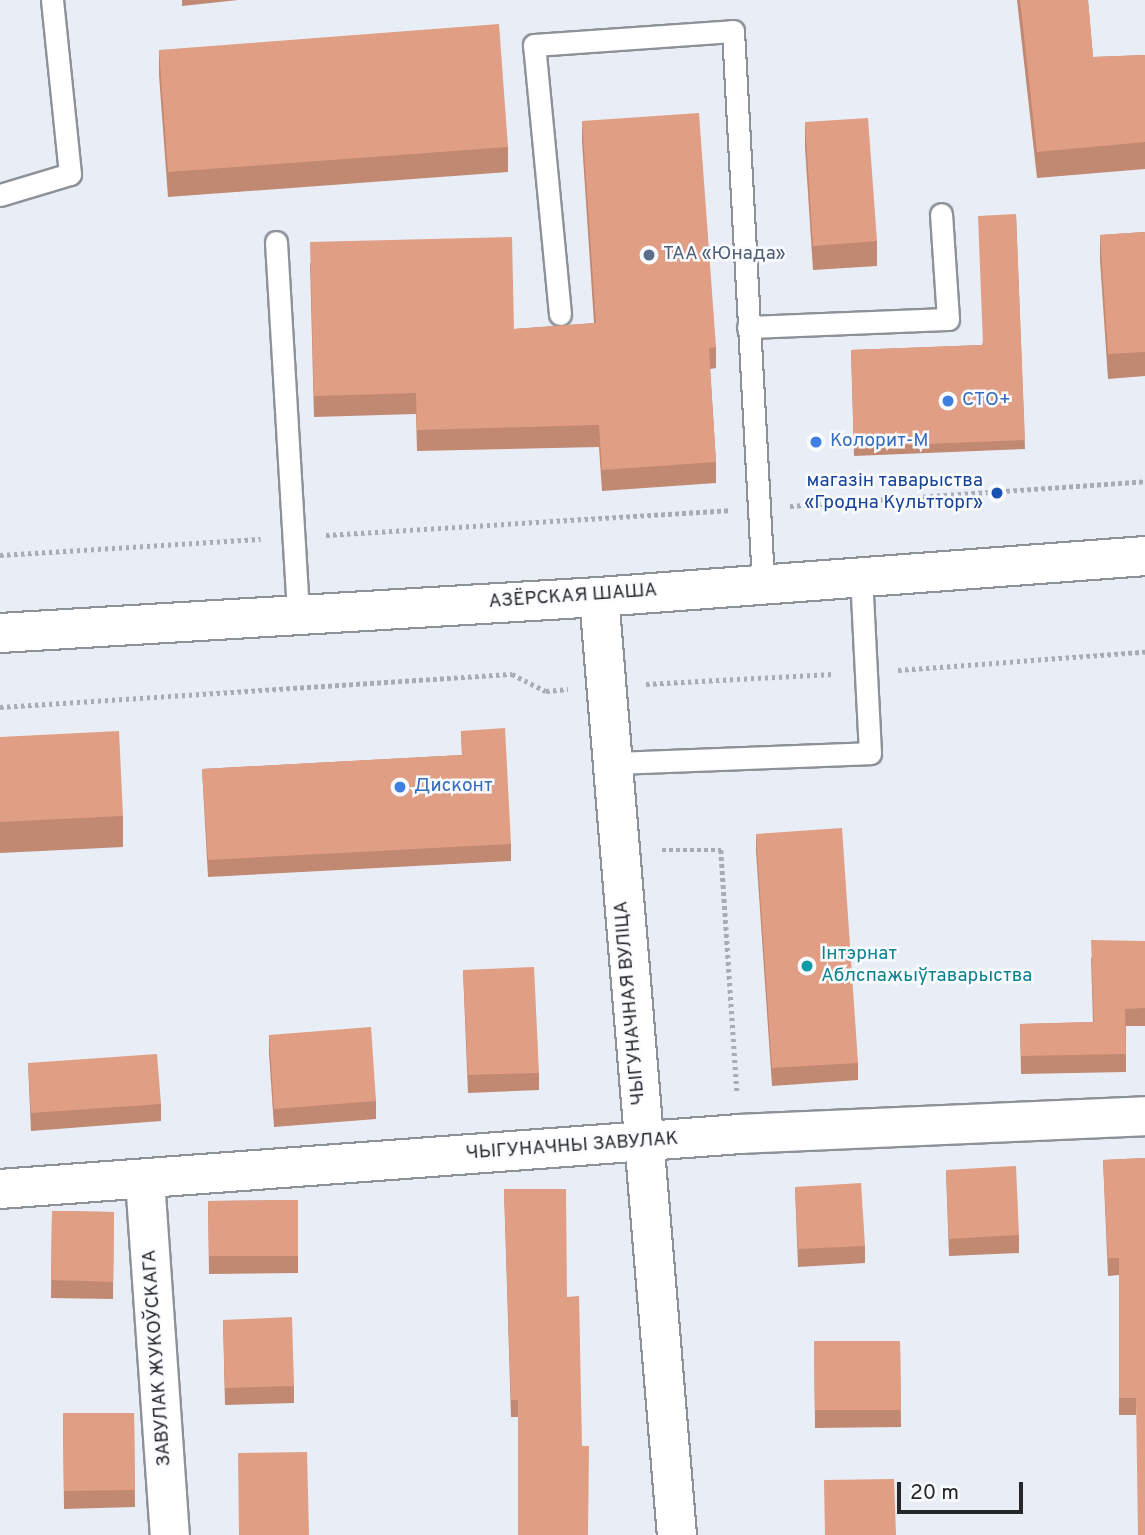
<!DOCTYPE html>
<html>
<head>
<meta charset="utf-8">
<style>
  body { margin:0 }
  #map { position:relative; width:1145px; height:1535px; overflow:hidden; background:#e9eef6; font-family:Overpass,sans-serif }
  div>[style] { position:absolute }
  .path>* { height:4.5px; margin-top:-2.25px; transform-origin:0; background:repeating-linear-gradient(90deg,#a9adb3 0 3.5px,transparent 0 7px) }
  .roads { filter:drop-shadow(2px 0 #8d9198) drop-shadow(-2px 0 #8d9198) drop-shadow(0 2px #8d9198) drop-shadow(0 -2px #8d9198) }
  .service>* { height:21px; margin:-10.5px; padding:0 10.5px; transform-origin:10.5px; border-radius:10.5px; background:#fff }
  .minor>* { height:38px; margin:-19px; padding:0 19px; transform-origin:19px; border-radius:19px; background:#fff }
  .secondary>* { height:38px; margin:-19px; padding:0 19px; transform-origin:19px; border-radius:19px; background:#fff }
  .wall>* { inset:0; background:#c18872 }
  .building>* { inset:0; background:#e09e84 }
  .dots>* { width:19px; height:19px; translate:-50% -50%; box-sizing:border-box; border:4px solid #f9fbfe; border-radius:50% }
  span { translate:-50% -50%; white-space:nowrap; text-align:center; line-height:1.15; -webkit-text-stroke:5px #f9fbfe; paint-order:stroke }
  .service-label { font-size:19px; color:#4e5e75 }
  .left { translate:0 -50%; text-align:left }
  .shop-label { font-size:19px; color:#366cbe }
  .transit-label { font-size:19px; color:#164399 }
  .right { translate:-100% -50%; text-align:right }
  .street-label { font-size:19px; color:#25272a }
  .culture-label { font-size:19px; color:#0d838f }
  .scale { position:absolute; left:897px; top:1482px; width:126px; height:32px; box-sizing:border-box; border:4px solid #25272a; border-top:0; padding-left:9px; font-size:21px; line-height:24px; white-space:nowrap; color:#25272a; -webkit-text-stroke:5px #f9fbfe; paint-order:stroke }
</style>
</head>
<body>
<div id="map">
  <div class="path">
    <div style="left:790px;top:506px;width:356px;rotate:-4deg"></div>
    <div style="left:326px;top:535px;width:404px;rotate:-3.5deg"></div>
    <div style="left:0;top:555px;width:261px;rotate:-3.5deg"></div>
    <div style="left:898px;top:670px;width:248px;rotate:-4.2deg"></div>
    <div style="left:646px;top:684px;width:187px;rotate:-3.1deg"></div>
    <div style="left:0;top:707px;width:513px;rotate:-3.69deg"></div>
    <div style="left:512px;top:674px;width:38px;rotate:27deg"></div>
    <div style="left:546px;top:691px;width:22px;rotate:-5deg"></div>
    <div style="left:662px;top:850px;width:59px"></div>
    <div style="left:721px;top:850px;width:244px;rotate:86.2deg"></div>
  </div>
  <div class="roads">
    <div class="service">
      <div style="left:0;top:195px;width:73px;rotate:-16.7deg"></div>
      <div style="left:70px;top:174px;width:175px;rotate:-95.9deg"></div>
      <div style="left:276px;top:242px;width:374px;rotate:86.6deg"></div>
      <div style="left:560px;top:314px;width:270px;rotate:-95.5deg"></div>
      <div style="left:534px;top:45px;width:199px;rotate:-4deg"></div>
      <div style="left:733px;top:31px;width:552px;rotate:86.88deg"></div>
      <div style="left:748px;top:327px;width:200px;rotate:-2.3deg"></div>
      <div style="left:948px;top:319px;width:105px;rotate:-93.8deg"></div>
      <div style="left:613px;top:763px;width:257px;rotate:-2.2deg"></div>
      <div style="left:870px;top:753px;width:177px;rotate:-92.9deg"></div>
    </div>
    <div class="minor">
      <div style="left:599px;top:597px;width:941px;rotate:85.25deg"></div>
      <div style="left:145px;top:1180px;width:356px;rotate:86deg"></div>
      <div style="left:0;top:1189px;width:742px;rotate:-4.25deg"></div>
      <div style="left:740px;top:1134px;width:405px;rotate:-2.5deg"></div>
    </div>
    <div class="secondary">
      <div style="left:0;top:633px;width:600px;rotate:-3.44deg"></div>
      <div style="left:599px;top:597px;width:548px;rotate:-4.29deg"></div>
    </div>
  </div>
  <div class="wall">
    <div style="clip-path:polygon(182px 0,238px 0,182px 6px)"></div>
    <div style="clip-path:polygon(1017px 0,1088px 0,1093px 57px,1145px 55px,1145px 169px,1037px 178px)"></div>
    <div style="clip-path:polygon(159px 50px,508px 147px,508px 172px,168px 197px,159px 75px)"></div>
    <div style="clip-path:polygon(582px 121px,716px 347px,716px 368px,710px 369px,716px 462px,716px 483px,602px 491px,599px 447px,417px 451px,416px 414px,314px 417px,310px 263px,514px 329px,594px 323px,582px 142px)"></div>
    <div style="clip-path:polygon(805px 122px,877px 241px,877px 266px,813px 270px,805px 147px)"></div>
    <div style="clip-path:polygon(1016px 214px,1025px 449px,854px 456px,851px 350px,982px 345px)"></div>
    <div style="clip-path:polygon(1145px 232px,1145px 376px,1108px 379px,1100px 260px,1100px 235px)"></div>
    <div style="clip-path:polygon(461px 731px,511px 844px,511px 861px,208px 877px,202px 769px,462px 755px)"></div>
    <div style="clip-path:polygon(0 737px,123px 816px,123px 847px,0 853px)"></div>
    <div style="clip-path:polygon(756px 834px,858px 1063px,858px 1080px,772px 1086px,756px 851px)"></div>
    <div style="clip-path:polygon(1145px 941px,1145px 1026px,1126px 1026px,1126px 1072px,1021px 1074px,1020px 1024px,1093px 1022px,1091px 958px)"></div>
    <div style="clip-path:polygon(463px 970px,539px 1073px,539px 1090px,468px 1093px)"></div>
    <div style="clip-path:polygon(269px 1035px,376px 1101px,376px 1119px,274px 1127px,269px 1053px)"></div>
    <div style="clip-path:polygon(28px 1063px,161px 1104px,161px 1121px,31px 1131px)"></div>
    <div style="clip-path:polygon(1145px 1158px,1136px 1415px,1119px 1415px,1119px 1275px,1108px 1276px,1103px 1160px)"></div>
    <div style="clip-path:polygon(946px 1170px,1019px 1235px,1019px 1253px,949px 1256px)"></div>
    <div style="clip-path:polygon(795px 1187px,865px 1246px,865px 1263px,798px 1267px)"></div>
    <div style="clip-path:polygon(504px 1189px,566px 1189px,518px 1417px,511px 1417px)"></div>
    <div style="clip-path:polygon(298px 1200px,298px 1273px,209px 1274px,208px 1201px)"></div>
    <div style="clip-path:polygon(52px 1211px,114px 1212px,113px 1299px,51px 1298px)"></div>
    <div style="clip-path:polygon(223px 1320px,294px 1386px,294px 1403px,225px 1405px)"></div>
    <div style="clip-path:polygon(814px 1341px,900px 1341px,901px 1427px,815px 1428px)"></div>
    <div style="clip-path:polygon(63px 1413px,134px 1413px,135px 1507px,64px 1509px)"></div>
  </div>
  <div class="building">
    <div style="clip-path:polygon(1020px 0,1088px 0,1093px 57px,1145px 55px,1145px 142px,1037px 152px)"></div>
    <div style="clip-path:polygon(499px 24px,508px 147px,168px 172px,159px 50px)"></div>
    <div style="clip-path:polygon(699px 113px,716px 347px,709px 348px,716px 462px,602px 470px,599px 425px,417px 430px,416px 393px,314px 396px,310px 242px,512px 237px,514px 329px,596px 323px,582px 121px)"></div>
    <div style="clip-path:polygon(868px 118px,877px 241px,813px 246px,805px 122px)"></div>
    <div style="clip-path:polygon(1016px 214px,1025px 440px,854px 447px,851px 350px,983px 345px,978px 216px)"></div>
    <div style="clip-path:polygon(1145px 232px,1145px 352px,1108px 354px,1100px 235px)"></div>
    <div style="clip-path:polygon(505px 728px,511px 844px,208px 860px,202px 769px,462px 755px,461px 731px)"></div>
    <div style="clip-path:polygon(119px 731px,123px 816px,0 822px,0 737px)"></div>
    <div style="clip-path:polygon(842px 828px,858px 1063px,772px 1068px,756px 834px)"></div>
    <div style="clip-path:polygon(1091px 940px,1145px 941px,1145px 1008px,1125px 1009px,1126px 1054px,1021px 1056px,1020px 1024px,1094px 1022px)"></div>
    <div style="clip-path:polygon(534px 967px,539px 1073px,468px 1075px,463px 970px)"></div>
    <div style="clip-path:polygon(371px 1027px,376px 1101px,274px 1109px,269px 1035px)"></div>
    <div style="clip-path:polygon(157px 1054px,161px 1104px,31px 1113px,28px 1063px)"></div>
    <div style="clip-path:polygon(1145px 1158px,1145px 1535px,1138px 1535px,1136px 1398px,1119px 1398px,1119px 1258px,1108px 1258px,1103px 1160px)"></div>
    <div style="clip-path:polygon(1016px 1166px,1019px 1235px,949px 1239px,946px 1170px)"></div>
    <div style="clip-path:polygon(861px 1183px,865px 1246px,798px 1249px,795px 1187px)"></div>
    <div style="clip-path:polygon(504px 1189px,566px 1189px,567px 1297px,579px 1296px,582px 1446px,589px 1446px,588px 1535px,518px 1535px,518px 1400px,511px 1400px)"></div>
    <div style="clip-path:polygon(298px 1200px,298px 1256px,209px 1256px,208px 1201px)"></div>
    <div style="clip-path:polygon(52px 1211px,114px 1212px,113px 1282px,51px 1280px)"></div>
    <div style="clip-path:polygon(292px 1317px,294px 1386px,225px 1388px,223px 1320px)"></div>
    <div style="clip-path:polygon(814px 1341px,900px 1341px,901px 1410px,815px 1410px)"></div>
    <div style="clip-path:polygon(63px 1413px,134px 1413px,135px 1490px,64px 1491px)"></div>
    <div style="clip-path:polygon(307px 1452px,309px 1535px,239px 1535px,238px 1453px)"></div>
    <div style="clip-path:polygon(894px 1479px,896px 1535px,825px 1535px,824px 1480px)"></div>
  </div>
  <div class="dots">
    <div style="left:649px;top:255px;background:#5c6f8a"></div>
    <div style="left:948px;top:401px;background:#3f7fe0"></div>
    <div style="left:816px;top:442px;background:#3f7fe0"></div>
    <div style="left:997px;top:493px;background:#1a4fb4"></div>
    <div style="left:400px;top:787px;background:#3f7fe0"></div>
    <div style="left:807px;top:966px;background:#0f9aa8"></div>
  </div>
  <div class="service-label">
    <span class="left" style="left:663px;top:255px">ТАА «Юнада»</span>
  </div>
  <div class="shop-label">
    <span class="left" style="left:962px;top:401px">СТО+</span>
    <span class="left" style="left:830px;top:442px">Колорит-М</span>
    <span class="left" style="left:414px;top:787px">Дисконт</span>
  </div>
  <div class="transit-label">
    <span class="right" style="left:983px;top:493px">магазін таварыства<br>«Гродна Культторг»</span>
  </div>
  <div class="street-label">
    <span style="left:573px;top:597px;rotate:-4deg">АЗЁРСКАЯ ШАША</span>
    <span style="left:631px;top:1003px;rotate:-95deg">ЧЫГУНАЧНАЯ ВУЛІЦА</span>
    <span style="left:572px;top:1147px;rotate:-4deg">ЧЫГУНАЧНЫ ЗАВУЛАК</span>
    <span style="left:158px;top:1358px;rotate:-94deg">ЗАВУЛАК ЖУКОЎСКАГА</span>
  </div>
  <div class="culture-label">
    <span class="left" style="left:821px;top:966px">Інтэрнат<br>Аблспажыўтаварыства</span>
  </div>
  <div class="scale">20 m</div>
</div>
</body>
</html>
